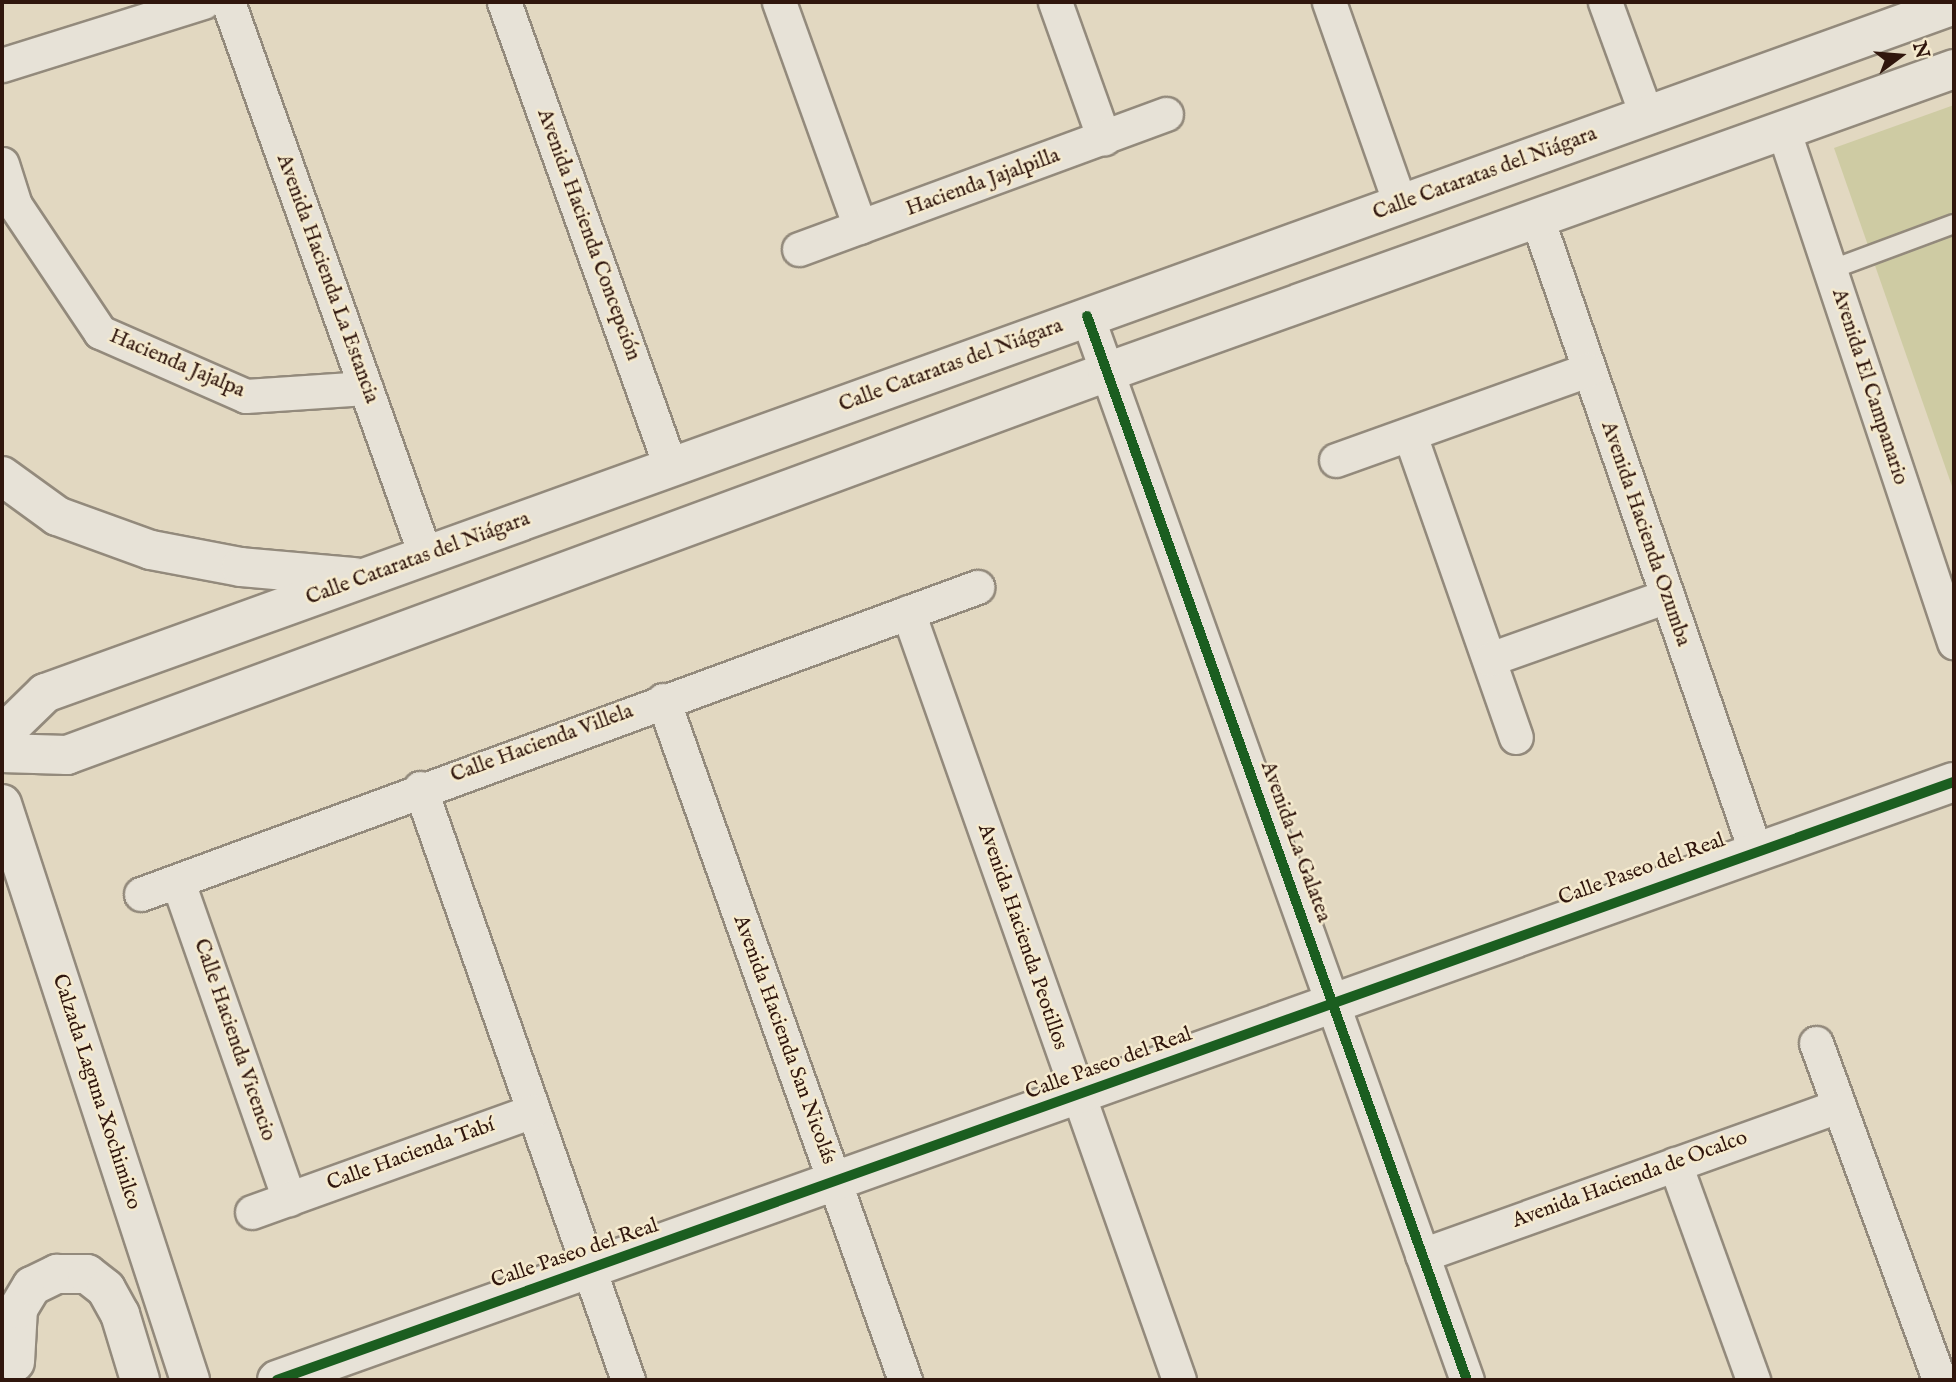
<!DOCTYPE html>
<html>
<head>
<meta charset="utf-8">
<style>
  body { margin:0 }
  #map { position:relative; width:1956px; height:1382px; overflow:hidden; background:#e2d8c1; font-family:"IM FELL English",serif }
  div>[style] { position:absolute }
  .green>* { inset:0; background:#cecba3 }
  .roads { filter:drop-shadow(2px 0 #938a7c) drop-shadow(-2px 0 #938a7c) drop-shadow(0 2px #938a7c) drop-shadow(0 -2px #938a7c) }
  .service>* { height:18px; margin:-9px; padding:0 9px; transform-origin:9px; border-radius:9px; background:#e7e2d7 }
  .minor>* { height:33px; margin:-16.5px; padding:0 16.5px; transform-origin:16.5px; border-radius:16.5px; background:#e7e2d7 }
  .tertiary>* { height:38px; margin:-19px; padding:0 19px; transform-origin:19px; border-radius:19px; background:#e7e2d7 }
  .secondary>* { height:38px; margin:-19px; padding:0 19px; transform-origin:19px; border-radius:19px; background:#e7e2d7 }
  .cycleway>* { height:10px; margin:-5px; padding:0 5px; transform-origin:5px; border-radius:5px; background:#1b5e20 }
  span { translate:-50% -50%; white-space:nowrap; text-align:center; line-height:1.15; -webkit-text-stroke:5px #f5eace; paint-order:stroke }
  .street-label { font-size:21px; color:#30160d }
  .frame { position:absolute; inset:0; border:4px solid #30160d; pointer-events:none }
  .north { position:absolute; left:1865px; top:21px; width:70px; height:70px; -webkit-text-stroke:5px #f5eace; paint-order:stroke; rotate:74deg; font-size:19px; font-weight:700; line-height:28px; text-align:center; color:#30160d }
  .north::after { content:''; display:block; margin:auto; width:24px; height:32px; background:#30160d; clip-path:polygon(50% 0,100% 100%,50% 72%,0 100%) }
</style>
</head>
<body>
<div id="map">
  <div class="green">
    <div style="clip-path:polygon(1954px 105px,1954px 492px,1834px 148px)"></div>
  </div>
  <div class="roads">
    <div class="service">
      <div style="left:1830px;top:270px;width:132px;rotate:-20.4deg"></div>
    </div>
    <div class="minor">
      <div style="left:228px;top:2px;width:589px;rotate:70.37deg"></div>
      <div style="left:504px;top:2px;width:495px;rotate:70.3deg"></div>
      <div style="left:779px;top:2px;width:239px;rotate:70.2deg"></div>
      <div style="left:1055px;top:2px;width:145px;rotate:70.3deg"></div>
      <div style="left:1329px;top:2px;width:216px;rotate:70.6deg"></div>
      <div style="left:1605px;top:2px;width:119px;rotate:69.9deg"></div>
      <div style="left:2px;top:65px;width:211px;rotate:-17.4deg"></div>
      <div style="left:1784px;top:132px;width:538px;rotate:71.57deg"></div>
      <div style="left:2px;top:164px;width:43px;rotate:72.4deg"></div>
      <div style="left:15px;top:205px;width:153px;rotate:56.2deg"></div>
      <div style="left:100px;top:332px;width:159px;rotate:23.7deg"></div>
      <div style="left:246px;top:396px;width:120px;rotate:-3.8deg"></div>
      <div style="left:1537px;top:218px;width:669px;rotate:70.97deg"></div>
      <div style="left:799px;top:249px;width:391px;rotate:-20.2deg"></div>
      <div style="left:1087px;top:316px;width:1130px;rotate:70.35deg"></div>
      <div style="left:1410px;top:435px;width:320px;rotate:70.7deg"></div>
      <div style="left:1336px;top:460px;width:268px;rotate:-19.7deg"></div>
      <div style="left:908px;top:612px;width:814px;rotate:70.56deg"></div>
      <div style="left:1490px;top:659px;width:188px;rotate:-19.6deg"></div>
      <div style="left:663px;top:700px;width:722px;rotate:70.41deg"></div>
      <div style="left:420px;top:788px;width:627px;rotate:70.64deg"></div>
      <div style="left:178px;top:882px;width:336px;rotate:70.7deg"></div>
      <div style="left:141px;top:894px;width:891px;rotate:-20.16deg"></div>
      <div style="left:1816px;top:1043px;width:359px;rotate:69.9deg"></div>
      <div style="left:1675px;top:1164px;width:230px;rotate:70.1deg"></div>
      <div style="left:252px;top:1212px;width:298px;rotate:-19.8deg"></div>
      <div style="left:1422px;top:1255px;width:442px;rotate:-19.7deg"></div>
    </div>
    <div class="tertiary">
      <div style="left:277px;top:1380px;width:1780px;rotate:-19.63deg"></div>
    </div>
    <div class="secondary">
      <div style="left:2px;top:476px;width:68px;rotate:36deg"></div>
      <div style="left:57px;top:516px;width:100px;rotate:19.9deg"></div>
      <div style="left:151px;top:550px;width:92px;rotate:10.7deg"></div>
      <div style="left:241px;top:567px;width:113px;rotate:5.1deg"></div>
      <div style="left:2px;top:735px;width:60px;rotate:-44.3deg"></div>
      <div style="left:45px;top:693px;width:2029px;rotate:-19.82deg"></div>
      <div style="left:2px;top:753px;width:65px;rotate:1.8deg"></div>
      <div style="left:67px;top:755px;width:1108px;rotate:-20.22deg"></div>
      <div style="left:1107px;top:372px;width:900px;rotate:-19.68deg"></div>
      <div style="left:2px;top:804px;width:606px;rotate:71.92deg"></div>
      <div style="left:15px;top:1362px;width:53px;rotate:-86.8deg"></div>
      <div style="left:18px;top:1309px;width:27px;rotate:-59deg"></div>
      <div style="left:32px;top:1286px;width:28px;rotate:-26deg"></div>
      <div style="left:57px;top:1274px;width:30px"></div>
      <div style="left:87px;top:1274px;width:24px;rotate:38deg"></div>
      <div style="left:106px;top:1289px;width:29px;rotate:61deg"></div>
      <div style="left:120px;top:1314px;width:69px;rotate:73.1deg"></div>
    </div>
  </div>
  <div class="cycleway">
    <div style="left:1087px;top:316px;width:1130px;rotate:70.35deg"></div>
    <div style="left:277px;top:1380px;width:1780px;rotate:-19.63deg"></div>
  </div>
  <div class="street-label">
    <span style="left:1485px;top:174px;rotate:-20deg">Calle Cataratas del Niágara</span>
    <span style="left:983px;top:183px;rotate:-20deg">Hacienda Jajalpilla</span>
    <span style="left:588px;top:235px;rotate:70deg">Avenida Hacienda Concepción</span>
    <span style="left:327px;top:279px;rotate:70deg">Avenida Hacienda La Estancia</span>
    <span style="left:177px;top:364px;rotate:23deg">Hacienda Jajalpa</span>
    <span style="left:951px;top:366px;rotate:-20deg">Calle Cataratas del Niágara</span>
    <span style="left:1869px;top:387px;rotate:72deg">Avenida El Campanario</span>
    <span style="left:1645px;top:534px;rotate:71deg">Avenida Hacienda Ozumba</span>
    <span style="left:418px;top:559px;rotate:-20deg">Calle Cataratas del Niágara</span>
    <span style="left:542px;top:744px;rotate:-20deg">Calle Hacienda Villela</span>
    <span style="left:1295px;top:842px;rotate:70deg">Avenida La Galatea</span>
    <span style="left:1642px;top:870px;rotate:-20deg">Calle Paseo del Real</span>
    <span style="left:1022px;top:937px;rotate:71deg">Avenida Hacienda Peotillos</span>
    <span style="left:234px;top:1040px;rotate:71deg">Calle Hacienda Vicencio</span>
    <span style="left:784px;top:1040px;rotate:70deg">Avenida Hacienda San Nicolás</span>
    <span style="left:1109px;top:1064px;rotate:-20deg">Calle Paseo del Real</span>
    <span style="left:96px;top:1092px;rotate:72deg">Calzada Laguna Xochimilco</span>
    <span style="left:411px;top:1155px;rotate:-20deg">Calle Hacienda Tabí</span>
    <span style="left:1630px;top:1180px;rotate:-20deg">Avenida Hacienda de Ocalco</span>
    <span style="left:575px;top:1254px;rotate:-19deg">Calle Paseo del Real</span>
  </div>
  <div class="frame"></div>
  <div class="north">N</div>
</div>
</body>
</html>
